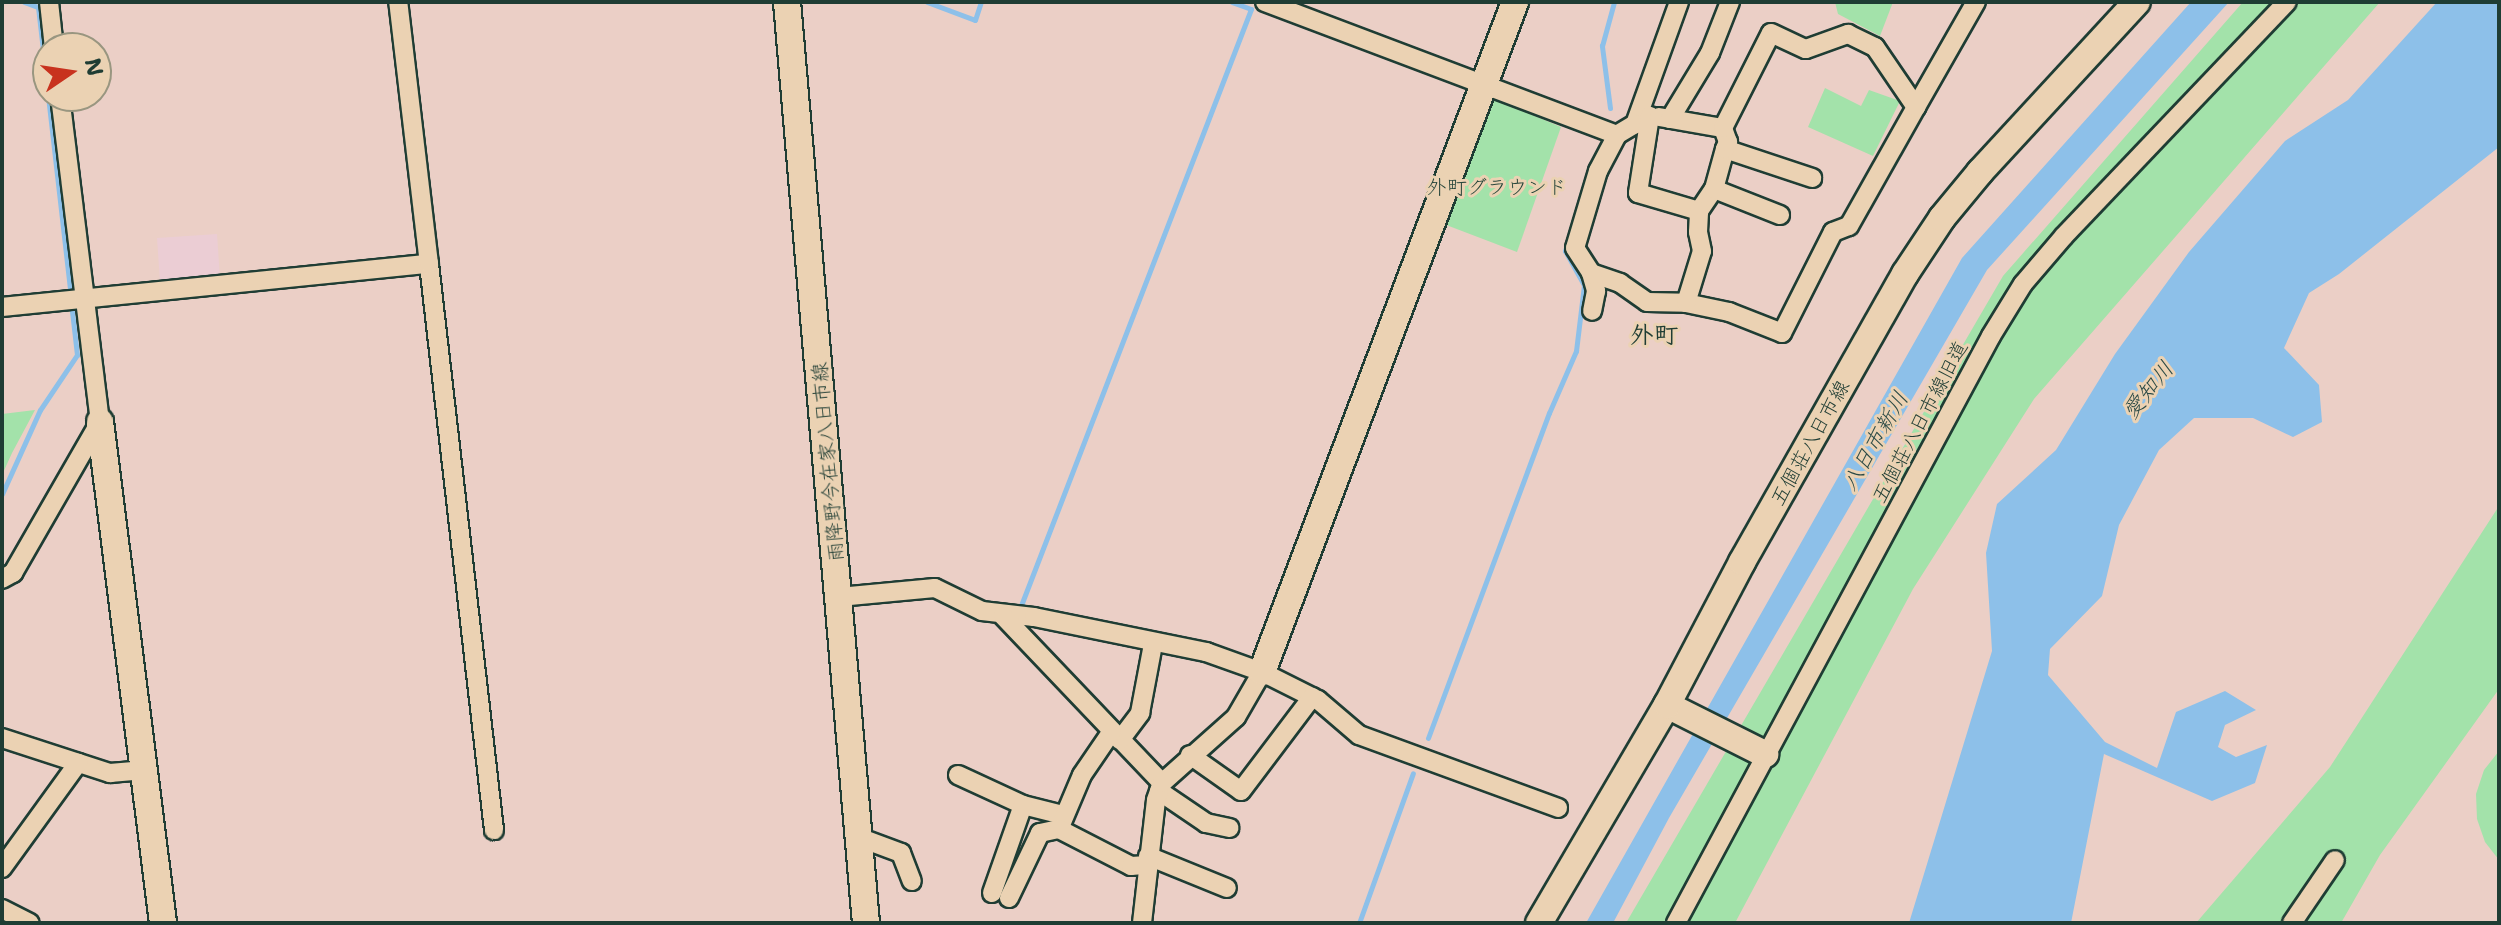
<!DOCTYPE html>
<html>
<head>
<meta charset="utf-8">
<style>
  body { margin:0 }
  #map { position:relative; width:2501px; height:925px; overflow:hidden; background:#ebcfc6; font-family:"Shantell Sans","Klee One",sans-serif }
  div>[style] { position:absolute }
  .built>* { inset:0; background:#ebcdd4 }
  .green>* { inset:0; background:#a3e2aa }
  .water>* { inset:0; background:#8dc0e9 }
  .stream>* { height:5px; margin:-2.5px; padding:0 2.5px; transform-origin:2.5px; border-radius:2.5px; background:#8dc0e9 }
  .roads { filter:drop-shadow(2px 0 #1f3d34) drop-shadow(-2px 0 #1f3d34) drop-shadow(0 2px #1f3d34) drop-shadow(0 -2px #1f3d34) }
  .street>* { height:18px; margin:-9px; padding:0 9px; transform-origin:9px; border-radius:9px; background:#ebd2b3 }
  .secondary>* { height:26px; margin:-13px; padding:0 13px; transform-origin:13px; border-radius:13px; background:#ebd2b3 }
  span { translate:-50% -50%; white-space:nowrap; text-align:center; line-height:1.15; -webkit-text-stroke:6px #ebd2b3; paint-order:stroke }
  .park-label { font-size:20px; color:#26453a }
  .street-label { font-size:20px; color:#1f3d34 }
  .water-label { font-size:22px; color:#2a4a46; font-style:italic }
  .quarter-label { font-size:24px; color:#1f3d34; font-weight:700 }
  .frame { position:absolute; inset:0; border:4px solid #1f3d34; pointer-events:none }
  .north { position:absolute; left:32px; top:32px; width:80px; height:80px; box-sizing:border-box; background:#ebd2b3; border:2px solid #999680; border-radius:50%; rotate:77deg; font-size:22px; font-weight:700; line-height:32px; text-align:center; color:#1f3d34 }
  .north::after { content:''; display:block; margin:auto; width:28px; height:36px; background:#c8321e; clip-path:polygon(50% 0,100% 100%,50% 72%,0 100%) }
</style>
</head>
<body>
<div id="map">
  <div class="built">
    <div style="clip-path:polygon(217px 234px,220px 278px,160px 282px,157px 238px)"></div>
  </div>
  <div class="green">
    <div style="clip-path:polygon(1835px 2px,1893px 2px,1880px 36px,1838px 14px)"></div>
    <div style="clip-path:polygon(2243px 2px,2380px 2px,2034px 399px,1913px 589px,1735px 923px,1626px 923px,2003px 276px)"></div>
    <div style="clip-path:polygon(1825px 88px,1861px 106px,1869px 90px,1900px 101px,1873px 156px,1808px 127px)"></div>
    <div style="clip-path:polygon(1488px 96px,1561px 127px,1517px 252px,1441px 223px)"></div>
    <div style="clip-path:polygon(35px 410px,12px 453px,2px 475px,2px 414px)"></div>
    <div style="clip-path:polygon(2499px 506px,2499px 689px,2380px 855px,2341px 923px,2196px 923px,2330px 767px)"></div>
    <div style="clip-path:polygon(2499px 751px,2499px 860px,2485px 842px,2477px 819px,2476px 794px,2484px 770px)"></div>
  </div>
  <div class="water">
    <div style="clip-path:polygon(2191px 2px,2229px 2px,1987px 270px,1669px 818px,1613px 923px,1586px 923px,1962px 258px)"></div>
    <div style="clip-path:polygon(2437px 2px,2499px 2px,2499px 147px,2339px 274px,2309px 293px,2284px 348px,2319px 385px,2322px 422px,2293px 437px,2253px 418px,2194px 418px,2159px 450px,2119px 525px,2102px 596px,2050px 649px,2048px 675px,2105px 742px,2157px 768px,2176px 712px,2225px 691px,2256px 710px,2225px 725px,2218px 747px,2236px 757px,2267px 745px,2255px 783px,2212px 801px,2104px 754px,2071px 923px,1909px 923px,1992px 651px,1986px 553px,1997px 504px,2056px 450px,2115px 354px,2189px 252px,2285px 141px,2348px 100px)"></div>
  </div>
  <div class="stream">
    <div style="left:24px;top:2px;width:15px;rotate:20deg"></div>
    <div style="left:38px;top:7px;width:88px;rotate:83.4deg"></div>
    <div style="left:927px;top:2px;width:51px;rotate:20.6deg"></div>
    <div style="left:975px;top:20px;width:19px;rotate:-72deg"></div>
    <div style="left:48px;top:96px;width:193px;rotate:83.5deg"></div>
    <div style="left:1610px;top:108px;width:63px;rotate:-97.4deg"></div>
    <div style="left:1602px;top:46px;width:46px;rotate:-74.7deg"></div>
    <div style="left:2px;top:494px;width:92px;rotate:-65.7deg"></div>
    <div style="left:40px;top:410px;width:66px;rotate:-56.1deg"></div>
    <div style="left:77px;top:355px;width:44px;rotate:-96.5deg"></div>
    <div style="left:1020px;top:608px;width:642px;rotate:-68.91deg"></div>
    <div style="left:1251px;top:9px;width:20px;rotate:-160deg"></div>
    <div style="left:1428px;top:738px;width:347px;rotate:-69.6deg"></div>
    <div style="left:1549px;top:413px;width:68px;rotate:-66.5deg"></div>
    <div style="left:1576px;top:351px;width:66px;rotate:-83.1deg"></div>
    <div style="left:1584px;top:285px;width:39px;rotate:-119deg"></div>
    <div style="left:1565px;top:251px;width:7px;rotate:-74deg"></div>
    <div style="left:1359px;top:923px;width:159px;rotate:-70.2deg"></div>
  </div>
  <div class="roads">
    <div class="street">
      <div style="left:49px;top:2px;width:46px;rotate:83.8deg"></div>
      <div style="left:1265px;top:2px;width:376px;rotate:20.7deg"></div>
      <div style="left:1679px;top:2px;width:130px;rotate:109.8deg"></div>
      <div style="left:1635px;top:124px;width:21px;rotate:149deg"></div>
      <div style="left:1617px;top:135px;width:41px;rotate:117.8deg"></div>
      <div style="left:1598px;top:171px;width:80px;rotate:106.6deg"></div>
      <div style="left:1575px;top:248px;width:30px;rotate:57deg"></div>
      <div style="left:1591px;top:273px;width:31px;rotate:19deg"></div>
      <div style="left:1620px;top:283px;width:33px;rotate:35deg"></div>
      <div style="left:1647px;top:302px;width:39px;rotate:1deg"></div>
      <div style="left:1686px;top:303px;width:44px;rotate:11.8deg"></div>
      <div style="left:1729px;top:312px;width:57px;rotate:21.6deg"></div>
      <div style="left:1782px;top:333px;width:113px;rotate:-63.2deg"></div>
      <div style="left:1833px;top:232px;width:17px;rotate:-21deg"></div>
      <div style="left:1849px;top:226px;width:137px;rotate:-60.6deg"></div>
      <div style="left:1650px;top:116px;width:78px;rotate:98.9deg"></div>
      <div style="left:1638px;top:193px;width:64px;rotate:16.4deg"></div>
      <div style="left:1699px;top:211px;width:27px;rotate:-56deg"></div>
      <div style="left:1714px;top:189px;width:41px;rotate:-74.6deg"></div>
      <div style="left:1725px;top:149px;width:92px;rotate:18.4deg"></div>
      <div style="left:1659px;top:117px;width:65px;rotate:9.8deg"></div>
      <div style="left:1670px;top:119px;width:77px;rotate:-58.8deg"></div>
      <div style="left:1710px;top:53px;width:55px;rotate:-68.6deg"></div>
      <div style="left:1725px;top:149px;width:8px;rotate:-67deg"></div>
      <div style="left:1728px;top:142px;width:15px;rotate:-110deg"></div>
      <div style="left:1723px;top:128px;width:106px;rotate:-63.2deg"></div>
      <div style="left:1771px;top:33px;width:38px;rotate:25deg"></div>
      <div style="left:1806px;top:49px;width:45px;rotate:-19.7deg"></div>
      <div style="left:1848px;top:34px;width:30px;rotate:26deg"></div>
      <div style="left:1875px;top:47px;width:73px;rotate:55.7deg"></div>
      <div style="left:1916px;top:107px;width:121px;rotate:-60.3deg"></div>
      <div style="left:1714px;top:189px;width:71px;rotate:21.5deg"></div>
      <div style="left:429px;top:264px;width:570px;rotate:83.45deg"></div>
      <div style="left:1591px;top:273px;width:19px;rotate:74deg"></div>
      <div style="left:1596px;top:291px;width:20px;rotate:101deg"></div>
      <div style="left:1686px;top:303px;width:54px;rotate:-72.9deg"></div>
      <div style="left:1702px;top:251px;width:19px;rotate:-102deg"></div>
      <div style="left:1698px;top:232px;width:21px;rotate:-87deg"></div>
      <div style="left:2px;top:307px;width:429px;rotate:-5.8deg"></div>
      <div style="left:429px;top:264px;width:264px;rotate:-96.7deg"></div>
      <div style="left:2px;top:579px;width:13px;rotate:-29deg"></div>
      <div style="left:13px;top:573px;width:174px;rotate:-60.1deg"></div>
      <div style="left:100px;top:422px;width:328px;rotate:-97deg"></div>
      <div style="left:839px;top:597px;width:96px;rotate:-5.4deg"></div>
      <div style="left:935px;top:588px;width:52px;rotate:26.1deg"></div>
      <div style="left:982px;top:611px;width:52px;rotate:6.6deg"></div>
      <div style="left:1034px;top:617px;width:176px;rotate:11.5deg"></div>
      <div style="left:1206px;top:652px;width:59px;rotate:19.7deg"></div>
      <div style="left:1262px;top:672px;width:63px;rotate:26.6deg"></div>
      <div style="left:1318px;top:700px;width:54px;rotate:40.5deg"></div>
      <div style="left:1359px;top:735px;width:212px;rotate:20.1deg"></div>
      <div style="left:1003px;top:616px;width:231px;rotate:46.4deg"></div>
      <div style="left:2px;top:738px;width:114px;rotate:18deg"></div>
      <div style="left:110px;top:773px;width:35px;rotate:-5deg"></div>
      <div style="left:1120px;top:740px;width:34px;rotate:-53deg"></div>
      <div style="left:1140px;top:713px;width:70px;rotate:-79.3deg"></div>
      <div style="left:1190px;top:755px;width:62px;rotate:35.2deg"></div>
      <div style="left:1241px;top:791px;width:118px;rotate:-52.9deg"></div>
      <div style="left:958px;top:775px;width:72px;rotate:24.8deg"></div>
      <div style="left:1023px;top:805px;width:41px;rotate:14deg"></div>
      <div style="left:1159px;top:791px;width:57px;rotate:34.2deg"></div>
      <div style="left:1206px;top:823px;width:24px;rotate:12deg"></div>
      <div style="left:1060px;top:827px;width:56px;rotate:-67.1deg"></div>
      <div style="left:1082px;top:775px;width:53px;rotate:-55.7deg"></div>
      <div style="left:858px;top:837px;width:46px;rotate:20.4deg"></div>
      <div style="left:901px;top:853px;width:30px;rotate:69deg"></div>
      <div style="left:1148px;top:856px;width:85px;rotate:22.1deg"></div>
      <div style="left:2px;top:868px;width:130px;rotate:-54.1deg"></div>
      <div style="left:992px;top:893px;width:93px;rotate:-70.6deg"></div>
      <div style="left:1009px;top:898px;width:72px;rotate:-64.5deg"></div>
      <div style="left:1040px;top:833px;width:19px;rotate:-12deg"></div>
      <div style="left:1059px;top:829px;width:81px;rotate:27.2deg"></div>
      <div style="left:1131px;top:866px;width:16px;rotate:-4deg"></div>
      <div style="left:2px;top:909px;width:31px;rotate:27deg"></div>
      <div style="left:1142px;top:923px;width:124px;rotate:-83.5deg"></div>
      <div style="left:1156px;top:800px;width:18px;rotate:-71deg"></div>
      <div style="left:1162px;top:783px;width:99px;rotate:-41.7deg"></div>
      <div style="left:1236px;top:717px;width:52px;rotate:-60deg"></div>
      <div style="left:1676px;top:923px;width:666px;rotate:-61.78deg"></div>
      <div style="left:1991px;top:336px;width:61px;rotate:-58.4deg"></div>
      <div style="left:2023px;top:284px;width:63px;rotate:-49.5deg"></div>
      <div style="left:2064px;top:236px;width:323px;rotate:-46.4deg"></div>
      <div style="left:2292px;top:923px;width:76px;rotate:-55.7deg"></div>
    </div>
    <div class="secondary">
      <div style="left:787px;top:2px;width:924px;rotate:85.1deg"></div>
      <div style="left:100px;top:422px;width:505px;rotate:82.83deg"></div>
      <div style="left:1262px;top:672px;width:716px;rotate:-69.31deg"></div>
      <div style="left:1667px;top:705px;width:110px;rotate:26.6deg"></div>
      <div style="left:1539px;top:923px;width:253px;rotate:-59.6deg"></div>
      <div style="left:1667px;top:705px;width:161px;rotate:-62.3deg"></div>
      <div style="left:1742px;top:562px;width:331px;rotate:-60.5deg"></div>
      <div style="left:1905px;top:274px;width:67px;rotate:-56.5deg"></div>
      <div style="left:1942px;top:218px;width:60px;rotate:-50.4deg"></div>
      <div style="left:1980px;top:172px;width:231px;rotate:-47.3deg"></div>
    </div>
  </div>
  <div class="park-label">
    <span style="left:1497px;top:187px">外町グラウンド</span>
  </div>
  <div class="street-label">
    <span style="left:1920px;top:422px;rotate:-62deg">五個荘八日市線旧道</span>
    <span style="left:1810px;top:443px;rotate:-61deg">五個荘八日市線</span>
    <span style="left:828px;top:462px;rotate:-95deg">雨降野今在家八日市線</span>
  </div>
  <div class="water-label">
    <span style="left:2148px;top:390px;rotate:-51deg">愛知川</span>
    <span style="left:1875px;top:441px;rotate:-60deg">八日市新川</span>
  </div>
  <div class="quarter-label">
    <span style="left:1654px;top:336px">外町</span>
  </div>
  <div class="frame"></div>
  <div class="north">N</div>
</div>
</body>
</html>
